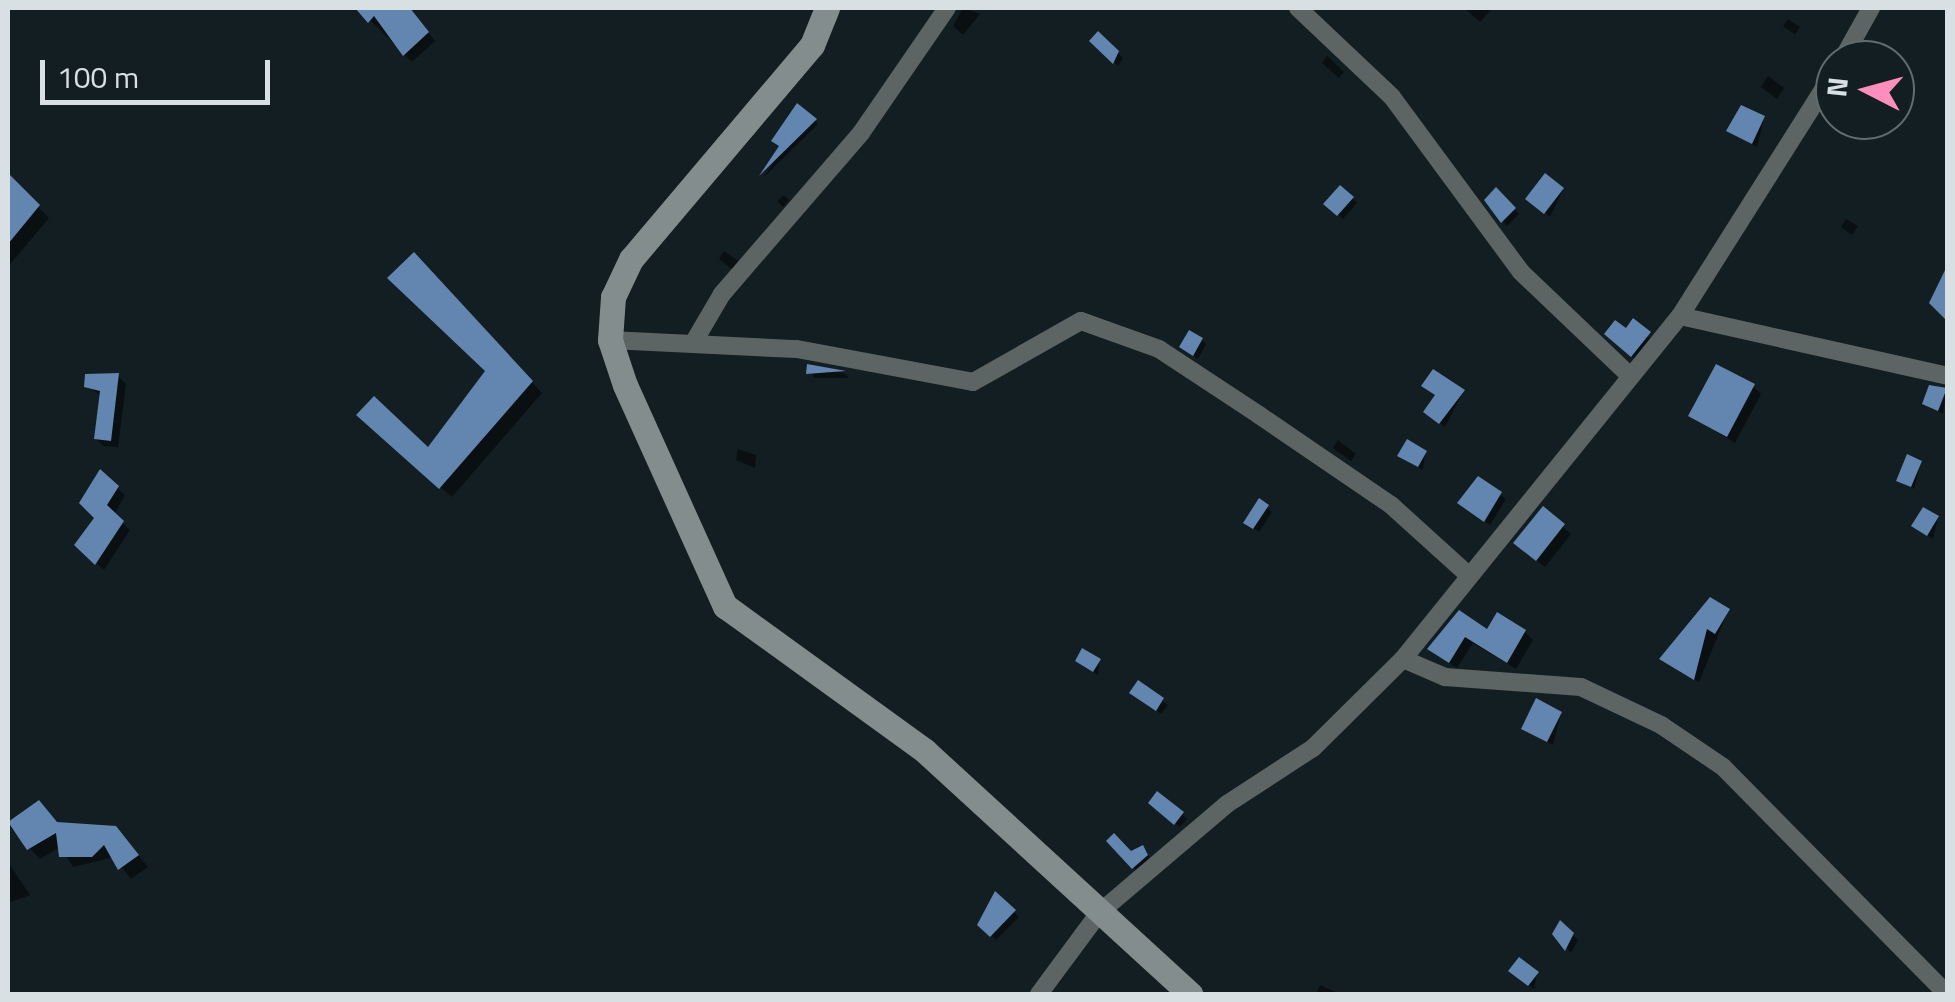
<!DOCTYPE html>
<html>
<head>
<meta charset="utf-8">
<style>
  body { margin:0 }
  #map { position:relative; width:1955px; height:1002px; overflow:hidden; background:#131e22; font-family:"Titillium Web",sans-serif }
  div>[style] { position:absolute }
  .shadow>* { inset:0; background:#0007 }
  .building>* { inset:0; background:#6286af }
  .street>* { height:18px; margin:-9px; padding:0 9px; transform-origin:9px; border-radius:9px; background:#5d6464 }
  .secondary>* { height:25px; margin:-12.5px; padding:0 12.5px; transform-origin:12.5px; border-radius:12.5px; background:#838d8e }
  span { translate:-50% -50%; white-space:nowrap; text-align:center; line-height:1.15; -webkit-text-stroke:10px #131e22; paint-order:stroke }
  .frame { position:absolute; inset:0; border:10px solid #d9e0e3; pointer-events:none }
  .north { position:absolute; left:1815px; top:40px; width:100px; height:100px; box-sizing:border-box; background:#131e22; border:2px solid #626c6f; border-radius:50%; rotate:276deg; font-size:28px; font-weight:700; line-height:40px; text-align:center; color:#d9e0e3 }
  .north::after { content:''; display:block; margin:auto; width:35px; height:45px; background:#fe8ebd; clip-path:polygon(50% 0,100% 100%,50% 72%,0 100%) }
  .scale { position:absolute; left:40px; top:60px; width:230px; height:45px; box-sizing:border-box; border:5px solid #d9e0e3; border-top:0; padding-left:12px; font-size:30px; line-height:35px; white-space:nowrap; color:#d9e0e3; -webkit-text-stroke:8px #131e22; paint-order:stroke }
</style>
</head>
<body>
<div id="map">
  <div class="shadow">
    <div style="clip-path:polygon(370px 8px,409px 8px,435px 41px,412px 62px,363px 13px)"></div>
    <div style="clip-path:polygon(963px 8px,980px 14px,963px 35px,953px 26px)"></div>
    <div style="clip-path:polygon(1464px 8px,1493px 8px,1480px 22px)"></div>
    <div style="clip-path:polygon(1788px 19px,1800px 27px,1795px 34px,1783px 27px)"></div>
    <div style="clip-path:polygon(1098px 35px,1123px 58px,1118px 66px,1092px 41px)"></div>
    <div style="clip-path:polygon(1327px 56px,1344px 72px,1339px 78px,1322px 63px)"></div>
    <div style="clip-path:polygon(1768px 76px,1784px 88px,1777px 99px,1761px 87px)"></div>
    <div style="clip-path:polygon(798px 107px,818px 124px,764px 177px,782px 147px)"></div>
    <div style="clip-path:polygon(1764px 119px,1757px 147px,1729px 130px)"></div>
    <div style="clip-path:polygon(8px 176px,49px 218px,8px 267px)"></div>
    <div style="clip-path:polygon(1340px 188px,1357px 203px,1343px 219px,1327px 204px)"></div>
    <div style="clip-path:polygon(1563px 190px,1550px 217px,1533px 203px)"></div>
    <div style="clip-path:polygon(1496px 191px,1519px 214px,1507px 226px,1487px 201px)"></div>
    <div style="clip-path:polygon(784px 195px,789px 200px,783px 207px,777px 201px)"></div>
    <div style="clip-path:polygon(1846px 219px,1858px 226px,1852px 235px,1841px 227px)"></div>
    <div style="clip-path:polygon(724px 251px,741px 263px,734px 271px,719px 259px)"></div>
    <div style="clip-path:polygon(425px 267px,542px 393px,452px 497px,370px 426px,428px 450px,488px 372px)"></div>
    <div style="clip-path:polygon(1626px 332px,1654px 339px,1637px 360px,1607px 334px)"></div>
    <div style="clip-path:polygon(1202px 340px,1206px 344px,1198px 359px,1187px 352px)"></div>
    <div style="clip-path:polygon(809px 367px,844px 373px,849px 378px,814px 378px)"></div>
    <div style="clip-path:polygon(118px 376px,126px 384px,118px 447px,104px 446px,96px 439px,102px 396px,87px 386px)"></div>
    <div style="clip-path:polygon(1753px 386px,1761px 394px,1735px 443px,1691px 416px)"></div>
    <div style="clip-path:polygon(1946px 391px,1943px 414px,1925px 403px)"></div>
    <div style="clip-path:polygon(1463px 392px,1445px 427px,1431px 416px)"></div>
    <div style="clip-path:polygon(1338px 440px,1356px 454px,1351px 461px,1333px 448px)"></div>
    <div style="clip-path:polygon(738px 449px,756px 455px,755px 468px,736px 460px)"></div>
    <div style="clip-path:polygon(1425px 453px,1423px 470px,1405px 460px)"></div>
    <div style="clip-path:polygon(1921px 463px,1914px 489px,1899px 480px)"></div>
    <div style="clip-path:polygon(101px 473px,125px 495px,114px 515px,130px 530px,104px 570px,77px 545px,97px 518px)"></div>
    <div style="clip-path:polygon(1478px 480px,1506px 499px,1490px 525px,1465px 508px)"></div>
    <div style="clip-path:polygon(1260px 502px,1272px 512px,1259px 532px,1251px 527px)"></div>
    <div style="clip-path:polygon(1543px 510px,1571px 534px,1545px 567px,1524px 550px)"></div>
    <div style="clip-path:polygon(1938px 518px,1933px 539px,1919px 530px)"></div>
    <div style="clip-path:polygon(1728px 611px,1699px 682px,1662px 659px)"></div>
    <div style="clip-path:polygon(1459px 613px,1488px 632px,1498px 616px,1525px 632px,1533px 640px,1516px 669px,1473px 643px,1457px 668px,1438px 656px)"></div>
    <div style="clip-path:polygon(1099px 661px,1098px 675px,1083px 665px)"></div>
    <div style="clip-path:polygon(1138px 683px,1168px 705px,1161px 714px,1137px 697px)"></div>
    <div style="clip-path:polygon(1561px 714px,1553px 745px,1524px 728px)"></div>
    <div style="clip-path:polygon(38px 803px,58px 824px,127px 840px,148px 867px,131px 879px,114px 857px,73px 867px,60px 847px,40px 859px,8px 825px)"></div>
    <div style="clip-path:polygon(1156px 808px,1182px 814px,1187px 819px,1180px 827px)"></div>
    <div style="clip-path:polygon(1110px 841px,1130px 854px,1143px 848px,1151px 860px,1138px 872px)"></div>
    <div style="clip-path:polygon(8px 862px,30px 895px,8px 903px)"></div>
    <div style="clip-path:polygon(995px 894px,1019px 917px,996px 940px,981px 925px)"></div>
    <div style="clip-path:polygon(1561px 924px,1578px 940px,1571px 953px,1555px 934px)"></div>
    <div style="clip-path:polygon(1537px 974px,1534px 989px,1516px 975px)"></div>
    <div style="clip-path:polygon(1320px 985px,1336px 992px,1338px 994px,1316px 994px)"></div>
  </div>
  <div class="building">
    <div style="clip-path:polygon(355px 8px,410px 8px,429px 32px,403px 56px,374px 16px,368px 23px)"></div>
    <div style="clip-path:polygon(1098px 31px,1119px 51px,1113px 64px,1089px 41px)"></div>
    <div style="clip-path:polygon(797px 103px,817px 119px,759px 176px,779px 146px,771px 141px)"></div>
    <div style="clip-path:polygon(1741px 105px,1765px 116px,1752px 144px,1726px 131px)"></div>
    <div style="clip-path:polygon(8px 173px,40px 205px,8px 244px)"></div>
    <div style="clip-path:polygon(1545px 173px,1564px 188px,1544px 214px,1525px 199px)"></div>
    <div style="clip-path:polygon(1340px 185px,1354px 197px,1337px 216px,1323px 204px)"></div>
    <div style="clip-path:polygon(1496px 187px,1516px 208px,1501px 223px,1484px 200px)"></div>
    <div style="clip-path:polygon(414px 252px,533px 381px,439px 489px,356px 415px,374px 396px,428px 447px,485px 371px,387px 278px)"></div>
    <div style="clip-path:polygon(1948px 264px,1948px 322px,1929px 303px)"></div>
    <div style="clip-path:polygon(1633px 318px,1651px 332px,1631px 357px,1604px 334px,1615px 320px,1626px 328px)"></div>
    <div style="clip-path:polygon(1189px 330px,1203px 338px,1193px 356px,1179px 347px)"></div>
    <div style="clip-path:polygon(807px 364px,846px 371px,806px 374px)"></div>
    <div style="clip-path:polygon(1716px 364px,1755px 384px,1727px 437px,1688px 416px)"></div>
    <div style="clip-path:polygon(1433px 369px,1465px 390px,1439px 424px,1423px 412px,1435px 395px,1421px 386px)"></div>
    <div style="clip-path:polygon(119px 373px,111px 441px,94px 439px,100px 391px,84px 387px,85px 374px)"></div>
    <div style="clip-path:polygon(1929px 385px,1947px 388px,1938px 411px,1922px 404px)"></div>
    <div style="clip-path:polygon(1407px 439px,1427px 451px,1418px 467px,1397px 456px)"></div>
    <div style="clip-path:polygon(1907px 454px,1922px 461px,1911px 487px,1896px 481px)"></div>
    <div style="clip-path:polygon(100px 469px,119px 486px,107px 505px,124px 521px,95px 565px,74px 545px,94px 518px,79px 503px)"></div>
    <div style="clip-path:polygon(1478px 476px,1502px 492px,1484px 522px,1457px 503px)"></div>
    <div style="clip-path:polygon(1259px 498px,1269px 505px,1253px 529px,1243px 523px)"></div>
    <div style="clip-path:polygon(1543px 506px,1565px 524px,1536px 561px,1513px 543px)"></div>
    <div style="clip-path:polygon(1923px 507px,1939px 516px,1927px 536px,1911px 526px)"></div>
    <div style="clip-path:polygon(1710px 597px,1730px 609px,1715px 634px,1707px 629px,1694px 680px,1659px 659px)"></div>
    <div style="clip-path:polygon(1459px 610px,1487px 629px,1497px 612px,1526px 630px,1507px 663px,1465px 637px,1449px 663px,1427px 649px)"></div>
    <div style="clip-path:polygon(1082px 648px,1101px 659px,1093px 672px,1075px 661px)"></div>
    <div style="clip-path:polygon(1138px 680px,1164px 698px,1156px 711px,1129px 693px)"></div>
    <div style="clip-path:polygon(1536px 698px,1562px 712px,1547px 742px,1521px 729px)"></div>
    <div style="clip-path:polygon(1157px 791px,1184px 812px,1174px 825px,1148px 803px)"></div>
    <div style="clip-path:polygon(39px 800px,57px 822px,116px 826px,139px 855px,118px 870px,104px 845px,92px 857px,59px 857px,56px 833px,27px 850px,8px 822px)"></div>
    <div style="clip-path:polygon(1114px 833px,1131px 851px,1143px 845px,1148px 855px,1132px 869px,1106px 841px)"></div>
    <div style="clip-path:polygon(995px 891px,1016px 910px,990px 937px,977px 925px)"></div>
    <div style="clip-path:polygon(1560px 920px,1574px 933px,1565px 951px,1552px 934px)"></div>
    <div style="clip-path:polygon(1519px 957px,1539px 972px,1528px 986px,1508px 971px)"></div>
  </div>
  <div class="street">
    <div style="left:1298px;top:8px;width:129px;rotate:43.4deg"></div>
    <div style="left:1392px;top:97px;width:217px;rotate:53.6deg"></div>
    <div style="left:1521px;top:272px;width:146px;rotate:43.6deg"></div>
    <div style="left:1842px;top:60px;width:60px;rotate:-60.9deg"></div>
    <div style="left:1680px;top:316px;width:275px;rotate:12.6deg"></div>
    <div style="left:610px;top:340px;width:187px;rotate:2.8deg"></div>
    <div style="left:797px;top:349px;width:179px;rotate:10.6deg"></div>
    <div style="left:973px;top:382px;width:124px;rotate:-29.5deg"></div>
    <div style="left:1081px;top:321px;width:83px;rotate:19.7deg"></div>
    <div style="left:1159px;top:349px;width:120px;rotate:33.4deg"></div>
    <div style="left:1259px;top:415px;width:160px;rotate:34.3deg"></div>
    <div style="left:1391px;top:505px;width:103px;rotate:42.2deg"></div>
    <div style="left:695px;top:340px;width:53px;rotate:-59.6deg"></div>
    <div style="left:722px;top:294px;width:213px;rotate:-49.2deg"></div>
    <div style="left:861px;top:133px;width:152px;rotate:-55.5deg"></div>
    <div style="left:1403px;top:659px;width:46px;rotate:23.2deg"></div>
    <div style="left:1445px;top:677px;width:136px;rotate:4.2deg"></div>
    <div style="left:1581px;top:687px;width:89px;rotate:25.4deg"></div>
    <div style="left:1661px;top:725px;width:75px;rotate:34.1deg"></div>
    <div style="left:1723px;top:767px;width:319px;rotate:45.4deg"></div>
    <div style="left:1039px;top:994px;width:101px;rotate:-53.5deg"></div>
    <div style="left:1099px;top:913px;width:168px;rotate:-40.4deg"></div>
    <div style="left:1227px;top:804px;width:103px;rotate:-33.1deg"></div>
    <div style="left:1313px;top:748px;width:127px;rotate:-44.7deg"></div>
    <div style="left:1403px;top:659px;width:441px;rotate:-51.1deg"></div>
    <div style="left:1680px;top:316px;width:290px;rotate:-57.7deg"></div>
  </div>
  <div class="secondary">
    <div style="left:827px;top:8px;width:40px;rotate:112deg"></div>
    <div style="left:812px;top:45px;width:280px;rotate:130.2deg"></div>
    <div style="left:631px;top:259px;width:42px;rotate:115.3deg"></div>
    <div style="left:613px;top:297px;width:43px;rotate:94deg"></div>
    <div style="left:610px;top:340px;width:47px;rotate:71.6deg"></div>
    <div style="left:625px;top:385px;width:243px;rotate:65.7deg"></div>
    <div style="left:725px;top:606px;width:247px;rotate:35.9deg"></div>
    <div style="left:925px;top:751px;width:360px;rotate:42.5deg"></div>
  </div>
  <div class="frame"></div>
  <div class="north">N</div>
  <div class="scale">100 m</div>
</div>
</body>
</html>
